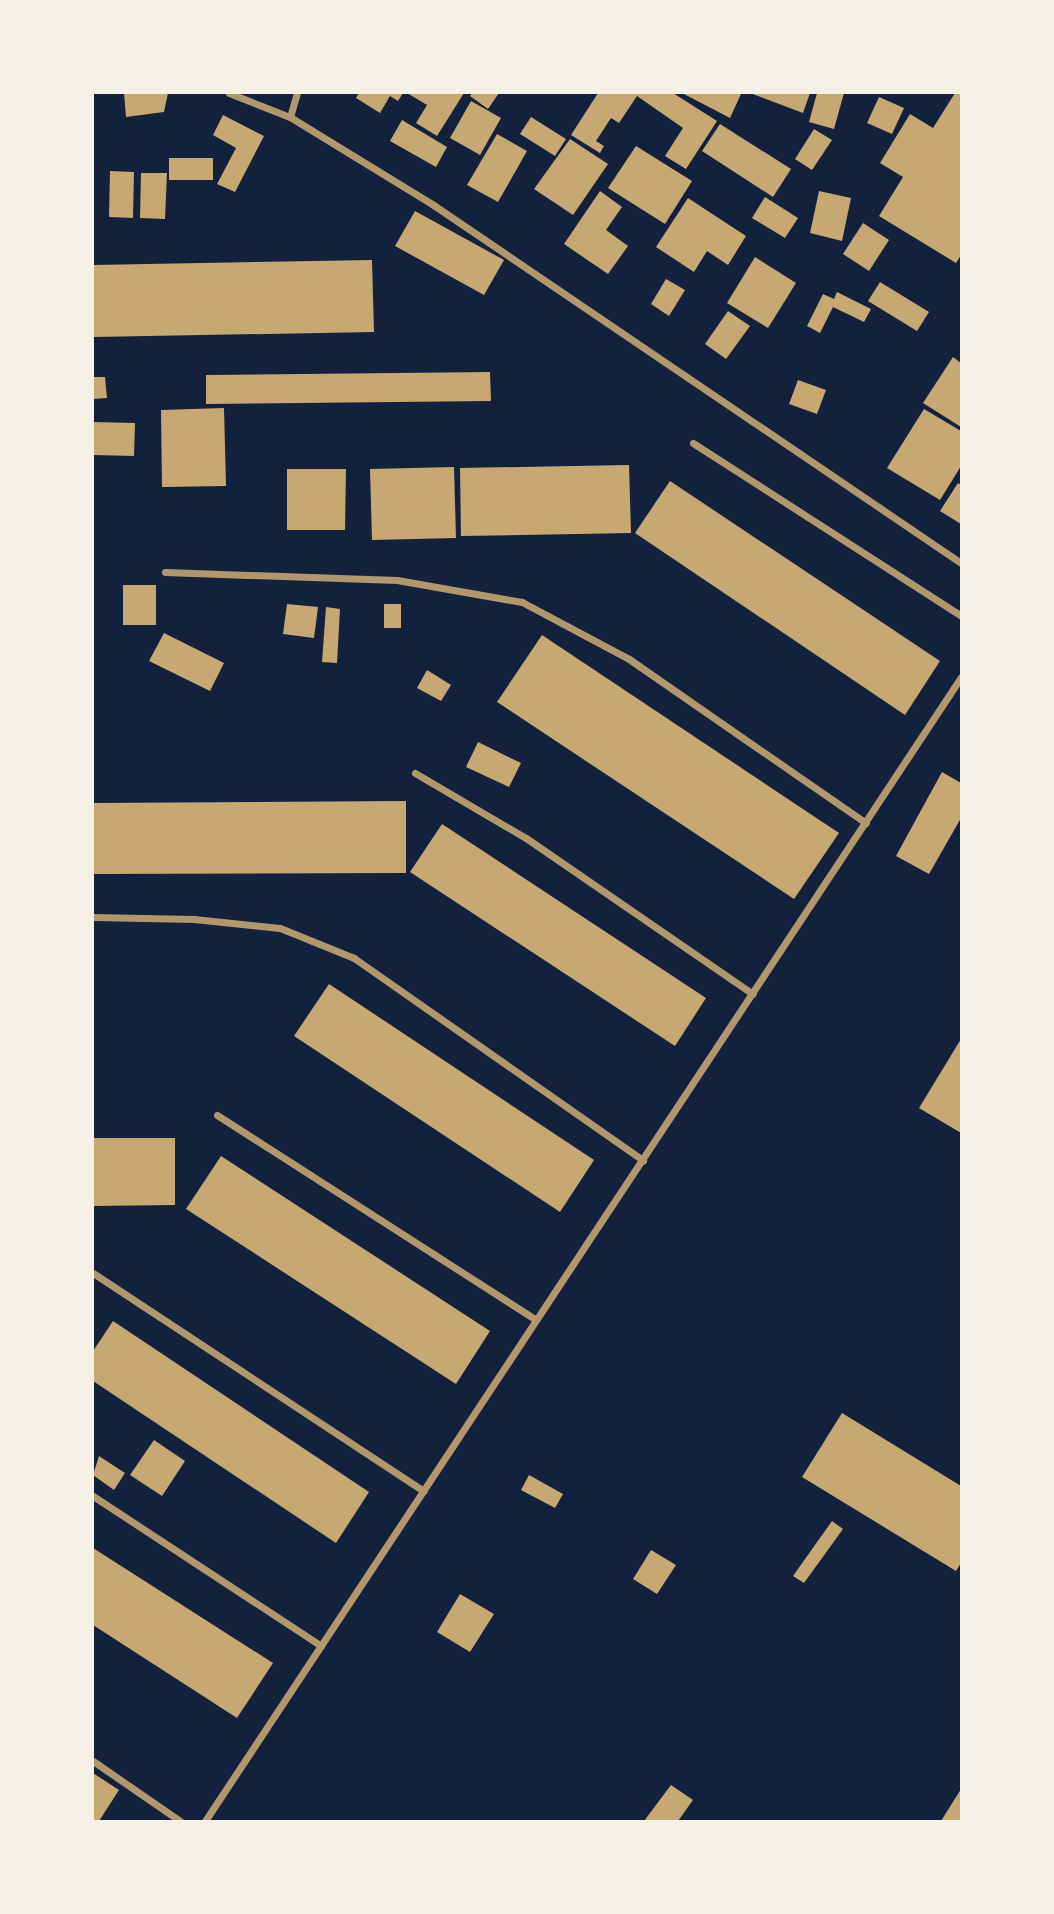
<!DOCTYPE html>
<html>
<head>
<meta charset="utf-8">
<style>
  body { margin:0 }
  #map { position:relative; width:1054px; height:1914px; overflow:hidden; background:#14213d; font-family:"Archivo Narrow",sans-serif }
  div>[style] { position:absolute }
  .building>* { inset:0; background:#c6a872 }
  .minor>* { height:7px; margin:-3.5px; padding:0 3.5px; transform-origin:3.5px; border-radius:3.5px; background:#b1986c }
  span { translate:-50% -50%; white-space:nowrap; text-align:center; line-height:1.15; -webkit-text-stroke:6px #f6f1e7; paint-order:stroke }
  .frame { position:absolute; inset:0; border:94px solid #f6f1e7; pointer-events:none }
</style>
</head>
<body>
<div id="map">
  <div class="building">
    <div style="clip-path:polygon(124px 93px,168px 93px,164px 112px,126px 117px)"></div>
    <div style="clip-path:polygon(359px 93px,403px 93px,398px 101px,390px 96px,380px 113px,356px 98px)"></div>
    <div style="clip-path:polygon(407px 93px,464px 93px,437px 136px,416px 123px,427px 105px)"></div>
    <div style="clip-path:polygon(472px 93px,499px 93px,488px 109px,470px 96px)"></div>
    <div style="clip-path:polygon(598px 93px,673px 93px,717px 121px,686px 169px,665px 156px,683px 128px,637px 96px,619px 123px,611px 118px,596px 141px,604px 146px,600px 153px,571px 135px)"></div>
    <div style="clip-path:polygon(682px 93px,737px 93px,741px 94px,730px 118px)"></div>
    <div style="clip-path:polygon(750px 93px,810px 93px,803px 113px)"></div>
    <div style="clip-path:polygon(817px 93px,844px 93px,834px 129px,809px 122px)"></div>
    <div style="clip-path:polygon(955px 93px,961px 93px,961px 255px,956px 263px,879px 216px,903px 177px,880px 163px,910px 114px,933px 128px)"></div>
    <div style="clip-path:polygon(879px 97px,904px 108px,892px 134px,867px 123px)"></div>
    <div style="clip-path:polygon(471px 101px,501px 118px,480px 155px,450px 138px)"></div>
    <div style="clip-path:polygon(223px 115px,264px 136px,235px 192px,217px 184px,236px 148px,213px 135px)"></div>
    <div style="clip-path:polygon(531px 117px,566px 139px,555px 156px,520px 134px)"></div>
    <div style="clip-path:polygon(402px 120px,447px 147px,436px 167px,390px 141px)"></div>
    <div style="clip-path:polygon(720px 124px,791px 169px,773px 197px,702px 151px)"></div>
    <div style="clip-path:polygon(814px 129px,832px 140px,812px 170px,795px 159px)"></div>
    <div style="clip-path:polygon(497px 134px,527px 151px,498px 202px,467px 185px)"></div>
    <div style="clip-path:polygon(570px 139px,608px 164px,573px 215px,534px 189px)"></div>
    <div style="clip-path:polygon(636px 146px,692px 181px,665px 224px,608px 188px)"></div>
    <div style="clip-path:polygon(169px 158px,213px 158px,213px 180px,169px 180px)"></div>
    <div style="clip-path:polygon(110px 171px,134px 172px,133px 218px,109px 217px)"></div>
    <div style="clip-path:polygon(141px 173px,167px 173px,165px 219px,140px 218px)"></div>
    <div style="clip-path:polygon(600px 191px,622px 207px,606px 230px,628px 246px,608px 274px,564px 244px)"></div>
    <div style="clip-path:polygon(819px 191px,851px 198px,842px 241px,810px 233px)"></div>
    <div style="clip-path:polygon(765px 197px,798px 218px,785px 238px,752px 218px)"></div>
    <div style="clip-path:polygon(688px 198px,746px 236px,728px 265px,707px 251px,694px 272px,656px 247px)"></div>
    <div style="clip-path:polygon(415px 211px,504px 260px,484px 295px,395px 246px)"></div>
    <div style="clip-path:polygon(863px 223px,889px 240px,869px 271px,843px 254px)"></div>
    <div style="clip-path:polygon(755px 257px,796px 283px,768px 328px,727px 303px)"></div>
    <div style="clip-path:polygon(372px 260px,374px 332px,93px 337px,93px 265px)"></div>
    <div style="clip-path:polygon(666px 279px,685px 290px,669px 316px,651px 304px)"></div>
    <div style="clip-path:polygon(880px 282px,929px 312px,917px 331px,868px 301px)"></div>
    <div style="clip-path:polygon(837px 292px,871px 309px,864px 322px,833px 307px,820px 333px,807px 326px,823px 294px,834px 299px)"></div>
    <div style="clip-path:polygon(728px 311px,750px 326px,726px 359px,705px 344px)"></div>
    <div style="clip-path:polygon(953px 357px,961px 363px,961px 427px,923px 403px)"></div>
    <div style="clip-path:polygon(490px 372px,491px 401px,206px 404px,206px 375px)"></div>
    <div style="clip-path:polygon(93px 377px,105px 377px,107px 398px,93px 399px)"></div>
    <div style="clip-path:polygon(798px 380px,826px 390px,817px 414px,789px 404px)"></div>
    <div style="clip-path:polygon(224px 408px,226px 486px,162px 487px,161px 410px)"></div>
    <div style="clip-path:polygon(924px 409px,961px 431px,961px 466px,940px 500px,887px 468px)"></div>
    <div style="clip-path:polygon(93px 422px,135px 423px,134px 456px,93px 455px)"></div>
    <div style="clip-path:polygon(629px 465px,631px 533px,461px 536px,460px 468px)"></div>
    <div style="clip-path:polygon(454px 467px,456px 538px,372px 540px,370px 469px)"></div>
    <div style="clip-path:polygon(287px 469px,346px 469px,345px 530px,287px 530px)"></div>
    <div style="clip-path:polygon(670px 481px,940px 661px,905px 715px,635px 533px)"></div>
    <div style="clip-path:polygon(958px 483px,961px 485px,961px 524px,940px 511px)"></div>
    <div style="clip-path:polygon(123px 585px,156px 585px,156px 625px,123px 625px)"></div>
    <div style="clip-path:polygon(287px 604px,318px 607px,314px 638px,283px 634px)"></div>
    <div style="clip-path:polygon(384px 604px,401px 604px,401px 628px,384px 628px)"></div>
    <div style="clip-path:polygon(326px 607px,340px 609px,337px 663px,322px 662px)"></div>
    <div style="clip-path:polygon(164px 633px,224px 663px,210px 691px,149px 661px)"></div>
    <div style="clip-path:polygon(542px 635px,839px 833px,794px 899px,497px 702px)"></div>
    <div style="clip-path:polygon(427px 670px,451px 685px,441px 701px,417px 688px)"></div>
    <div style="clip-path:polygon(478px 742px,521px 763px,509px 787px,466px 767px)"></div>
    <div style="clip-path:polygon(942px 772px,961px 783px,961px 818px,929px 874px,896px 856px)"></div>
    <div style="clip-path:polygon(406px 801px,406px 873px,93px 874px,93px 803px)"></div>
    <div style="clip-path:polygon(442px 824px,706px 998px,675px 1046px,410px 872px)"></div>
    <div style="clip-path:polygon(329px 984px,594px 1160px,560px 1212px,294px 1036px)"></div>
    <div style="clip-path:polygon(961px 1039px,961px 1133px,919px 1108px)"></div>
    <div style="clip-path:polygon(93px 1138px,175px 1138px,175px 1205px,93px 1206px)"></div>
    <div style="clip-path:polygon(221px 1156px,490px 1331px,456px 1384px,186px 1209px)"></div>
    <div style="clip-path:polygon(113px 1321px,369px 1492px,336px 1543px,93px 1381px,93px 1351px)"></div>
    <div style="clip-path:polygon(842px 1413px,961px 1486px,961px 1563px,956px 1571px,802px 1477px)"></div>
    <div style="clip-path:polygon(154px 1440px,185px 1461px,162px 1496px,130px 1475px)"></div>
    <div style="clip-path:polygon(99px 1456px,125px 1473px,114px 1490px,93px 1475px)"></div>
    <div style="clip-path:polygon(529px 1475px,563px 1494px,555px 1508px,521px 1490px)"></div>
    <div style="clip-path:polygon(832px 1521px,843px 1529px,804px 1583px,793px 1576px)"></div>
    <div style="clip-path:polygon(93px 1548px,273px 1663px,237px 1718px,93px 1625px)"></div>
    <div style="clip-path:polygon(651px 1550px,676px 1565px,657px 1594px,633px 1579px)"></div>
    <div style="clip-path:polygon(460px 1594px,494px 1614px,470px 1652px,437px 1632px)"></div>
    <div style="clip-path:polygon(93px 1773px,119px 1790px,99px 1821px,93px 1821px)"></div>
    <div style="clip-path:polygon(671px 1785px,693px 1800px,678px 1821px,644px 1821px)"></div>
    <div style="clip-path:polygon(961px 1789px,961px 1821px,941px 1821px)"></div>
  </div>
  <div class="minor">
    <div style="left:229px;top:93px;width:66px;rotate:21.5deg"></div>
    <div style="left:290px;top:117px;width:167px;rotate:31.5deg"></div>
    <div style="left:432px;top:204px;width:639px;rotate:34.16deg"></div>
    <div style="left:290px;top:117px;width:25px;rotate:-74deg"></div>
    <div style="left:693px;top:443px;width:319px;rotate:32.8deg"></div>
    <div style="left:165px;top:572px;width:232px;rotate:2deg"></div>
    <div style="left:397px;top:580px;width:127px;rotate:10deg"></div>
    <div style="left:522px;top:602px;width:121px;rotate:28deg"></div>
    <div style="left:629px;top:659px;width:288px;rotate:34.7deg"></div>
    <div style="left:415px;top:773px;width:129px;rotate:30.4deg"></div>
    <div style="left:526px;top:838px;width:275px;rotate:34.5deg"></div>
    <div style="left:93px;top:917px;width:101px;rotate:1.1deg"></div>
    <div style="left:194px;top:919px;width:86px;rotate:6deg"></div>
    <div style="left:280px;top:928px;width:80px;rotate:22.1deg"></div>
    <div style="left:354px;top:958px;width:353px;rotate:35deg"></div>
    <div style="left:217px;top:1115px;width:379px;rotate:32.7deg"></div>
    <div style="left:93px;top:1273px;width:396px;rotate:33.4deg"></div>
    <div style="left:93px;top:1496px;width:273px;rotate:33.3deg"></div>
    <div style="left:93px;top:1761px;width:106px;rotate:34.6deg"></div>
    <div style="left:205px;top:1821px;width:1371px;rotate:-56.54deg"></div>
  </div>
  <div class="frame"></div>
</div>
</body>
</html>
